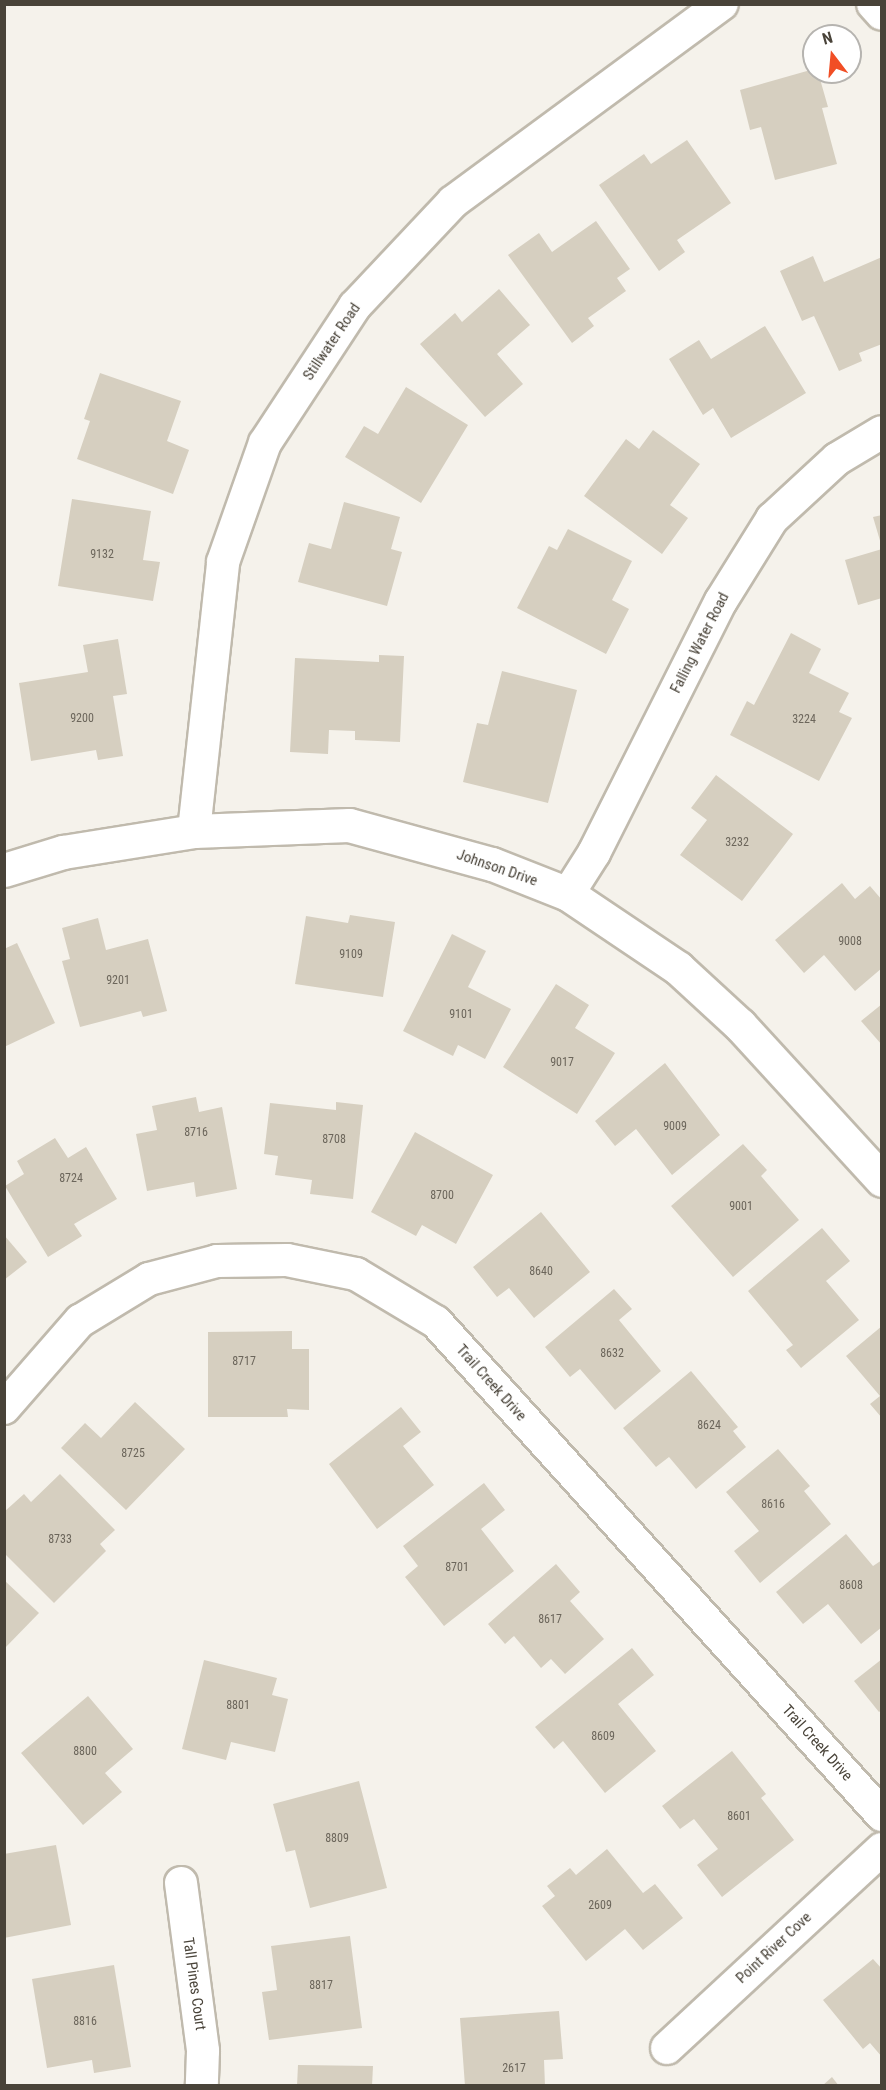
<!DOCTYPE html>
<html>
<head>
<meta charset="utf-8">
<style>
  body { margin:0 }
  #map { position:relative; width:886px; height:2090px; overflow:hidden; background:#f5f2eb; font-family:"Roboto Condensed",sans-serif }
  div>[style] { position:absolute }
  .building>* { inset:0; background:#d6cfc0 }
  .roads { filter:drop-shadow(2px 0 #c0baad) drop-shadow(-2px 0 #c0baad) drop-shadow(0 2px #c0baad) drop-shadow(0 -2px #c0baad) }
  .minor>* { height:32px; margin:-16px; padding:0 16px; transform-origin:16px; border-radius:16px; background:#fff }
  .tertiary>* { height:33px; margin:-16.5px; padding:0 16.5px; transform-origin:16.5px; border-radius:16.5px; background:#fff }
  span { translate:-50% -50%; white-space:nowrap; text-align:center; line-height:1.15; -webkit-text-stroke:4.5px #fff; paint-order:stroke }
  .number-label { font-size:12px; color:#6c665b }
  .number-label span { -webkit-text-stroke-width:0 }
  .street-label { font-size:15px; color:#494339 }
  .frame { position:absolute; inset:0; border:6px solid #494339; pointer-events:none }
  .north { position:absolute; left:802px; top:24px; width:60px; height:60px; box-sizing:border-box; background:#fff; border:2px solid #b6b4b0; border-radius:50%; rotate:344deg; font-size:16px; font-weight:700; line-height:24px; text-align:center; color:#494339 }
  .north::after { content:''; display:block; margin:auto; width:21px; height:27px; background:#f14e25; clip-path:polygon(50% 0,100% 100%,50% 72%,0 100%) }
</style>
</head>
<body>
<div id="map">
  <div class="building">
    <div style="clip-path:polygon(814px 69px,818px 72px,828px 107px,822px 108px,837px 164px,775px 180px,761px 127px,750px 130px,740px 90px)"></div>
    <div style="clip-path:polygon(687px 140px,731px 203px,677px 240px,685px 252px,659px 271px,599px 185px,644px 154px,651px 164px)"></div>
    <div style="clip-path:polygon(596px 221px,630px 269px,617px 278px,626px 291px,588px 318px,594px 326px,572px 343px,508px 255px,539px 233px,552px 252px)"></div>
    <div style="clip-path:polygon(813px 256px,824px 282px,882px 257px,882px 344px,859px 353px,862px 361px,839px 371px,814px 316px,802px 321px,780px 271px)"></div>
    <div style="clip-path:polygon(499px 289px,530px 325px,497px 354px,523px 384px,485px 417px,420px 344px,455px 313px,462px 322px)"></div>
    <div style="clip-path:polygon(765px 326px,806px 393px,731px 438px,713px 408px,703px 415px,669px 359px,699px 340px,711px 359px)"></div>
    <div style="clip-path:polygon(100px 373px,181px 401px,167px 441px,189px 450px,173px 494px,77px 459px,90px 421px,84px 419px)"></div>
    <div style="clip-path:polygon(406px 387px,468px 425px,421px 503px,345px 457px,364px 426px,378px 434px)"></div>
    <div style="clip-path:polygon(653px 430px,700px 464px,670px 505px,688px 518px,662px 554px,584px 496px,626px 439px,639px 449px)"></div>
    <div style="clip-path:polygon(72px 499px,151px 511px,143px 560px,160px 562px,153px 601px,58px 586px)"></div>
    <div style="clip-path:polygon(344px 502px,400px 517px,391px 549px,402px 552px,387px 606px,298px 582px,309px 543px,331px 549px)"></div>
    <div style="clip-path:polygon(882px 515px,882px 544px,881px 544px,873px 517px)"></div>
    <div style="clip-path:polygon(568px 529px,632px 561px,612px 600px,629px 609px,606px 654px,517px 608px,549px 546px,557px 550px)"></div>
    <div style="clip-path:polygon(882px 549px,882px 598px,858px 605px,845px 560px)"></div>
    <div style="clip-path:polygon(791px 633px,821px 649px,809px 673px,849px 693px,839px 712px,852px 718px,819px 781px,730px 735px,747px 701px,754px 705px)"></div>
    <div style="clip-path:polygon(118px 639px,127px 694px,113px 696px,123px 756px,98px 760px,96px 750px,31px 761px,19px 683px,88px 672px,83px 645px)"></div>
    <div style="clip-path:polygon(379px 655px,404px 656px,400px 742px,355px 740px,355px 731px,329px 730px,328px 754px,290px 752px,295px 658px,379px 662px)"></div>
    <div style="clip-path:polygon(502px 671px,577px 690px,548px 803px,463px 782px,477px 723px,488px 725px)"></div>
    <div style="clip-path:polygon(716px 775px,793px 834px,742px 901px,680px 855px,707px 820px,691px 808px)"></div>
    <div style="clip-path:polygon(842px 883px,855px 899px,870px 886px,882px 900px,882px 968px,855px 991px,824px 955px,804px 973px,775px 940px)"></div>
    <div style="clip-path:polygon(350px 915px,395px 922px,383px 997px,295px 984px,306px 916px,348px 923px)"></div>
    <div style="clip-path:polygon(98px 918px,106px 950px,148px 939px,167px 1011px,143px 1017px,141px 1011px,80px 1027px,62px 961px,70px 959px,62px 928px)"></div>
    <div style="clip-path:polygon(452px 934px,486px 951px,468px 987px,511px 1009px,485px 1059px,458px 1045px,453px 1056px,403px 1031px)"></div>
    <div style="clip-path:polygon(17px 943px,55px 1023px,4px 1047px,4px 949px)"></div>
    <div style="clip-path:polygon(556px 984px,589px 1005px,575px 1028px,615px 1053px,577px 1114px,503px 1067px)"></div>
    <div style="clip-path:polygon(882px 1004px,882px 1045px,861px 1021px)"></div>
    <div style="clip-path:polygon(665px 1063px,720px 1135px,672px 1175px,636px 1129px,615px 1146px,595px 1121px)"></div>
    <div style="clip-path:polygon(196px 1097px,199px 1112px,222px 1107px,237px 1189px,196px 1197px,194px 1182px,147px 1191px,136px 1134px,157px 1130px,152px 1106px)"></div>
    <div style="clip-path:polygon(336px 1102px,363px 1105px,353px 1199px,310px 1194px,312px 1180px,275px 1175px,278px 1156px,264px 1154px,270px 1103px,336px 1110px)"></div>
    <div style="clip-path:polygon(415px 1132px,493px 1175px,456px 1244px,422px 1225px,416px 1236px,371px 1212px)"></div>
    <div style="clip-path:polygon(55px 1138px,68px 1158px,86px 1147px,117px 1199px,74px 1224px,82px 1236px,48px 1257px,5px 1186px,24px 1174px,17px 1161px)"></div>
    <div style="clip-path:polygon(743px 1144px,767px 1170px,761px 1176px,799px 1220px,733px 1277px,671px 1206px)"></div>
    <div style="clip-path:polygon(541px 1212px,590px 1272px,534px 1318px,509px 1288px,497px 1297px,473px 1267px)"></div>
    <div style="clip-path:polygon(822px 1228px,850px 1261px,826px 1281px,859px 1320px,801px 1368px,786px 1350px,793px 1345px,748px 1291px)"></div>
    <div style="clip-path:polygon(4px 1235px,27px 1262px,4px 1280px)"></div>
    <div style="clip-path:polygon(614px 1289px,632px 1309px,619px 1320px,661px 1371px,615px 1410px,580px 1369px,570px 1377px,545px 1347px)"></div>
    <div style="clip-path:polygon(882px 1326px,882px 1418px,870px 1404px,880px 1396px,846px 1356px)"></div>
    <div style="clip-path:polygon(292px 1331px,292px 1349px,309px 1349px,309px 1410px,287px 1409px,288px 1417px,208px 1417px,208px 1332px)"></div>
    <div style="clip-path:polygon(691px 1371px,738px 1427px,733px 1431px,746px 1447px,696px 1489px,669px 1457px,656px 1467px,623px 1428px)"></div>
    <div style="clip-path:polygon(135px 1402px,185px 1449px,126px 1510px,61px 1448px,85px 1423px,101px 1438px)"></div>
    <div style="clip-path:polygon(401px 1407px,421px 1432px,403px 1446px,434px 1485px,377px 1529px,329px 1464px)"></div>
    <div style="clip-path:polygon(778px 1449px,810px 1486px,804px 1491px,831px 1524px,760px 1583px,734px 1551px,759px 1531px,726px 1492px)"></div>
    <div style="clip-path:polygon(60px 1474px,115px 1530px,100px 1544px,106px 1551px,54px 1603px,4px 1553px,4px 1512px,24px 1494px,31px 1502px)"></div>
    <div style="clip-path:polygon(484px 1483px,505px 1510px,481px 1529px,514px 1571px,444px 1626px,405px 1577px,418px 1566px,403px 1546px)"></div>
    <div style="clip-path:polygon(846px 1534px,873px 1566px,882px 1560px,882px 1627px,861px 1644px,828px 1604px,803px 1624px,776px 1592px)"></div>
    <div style="clip-path:polygon(556px 1564px,580px 1592px,570px 1601px,604px 1639px,565px 1674px,551px 1659px,541px 1668px,514px 1636px,505px 1644px,488px 1624px)"></div>
    <div style="clip-path:polygon(4px 1580px,39px 1613px,4px 1649px)"></div>
    <div style="clip-path:polygon(632px 1648px,654px 1675px,618px 1704px,656px 1751px,605px 1793px,563px 1741px,554px 1749px,535px 1727px)"></div>
    <div style="clip-path:polygon(882px 1659px,882px 1710px,879px 1712px,854px 1681px)"></div>
    <div style="clip-path:polygon(204px 1660px,277px 1678px,272px 1695px,288px 1699px,275px 1752px,231px 1742px,226px 1760px,182px 1749px)"></div>
    <div style="clip-path:polygon(88px 1696px,133px 1749px,105px 1773px,122px 1792px,83px 1825px,21px 1753px)"></div>
    <div style="clip-path:polygon(732px 1751px,766px 1794px,761px 1798px,794px 1840px,722px 1897px,697px 1865px,718px 1849px,694px 1819px,680px 1829px,662px 1806px)"></div>
    <div style="clip-path:polygon(359px 1781px,387px 1888px,310px 1908px,295px 1850px,286px 1852px,273px 1804px)"></div>
    <div style="clip-path:polygon(56px 1845px,71px 1925px,4px 1938px,4px 1854px)"></div>
    <div style="clip-path:polygon(607px 1849px,643px 1893px,655px 1884px,683px 1918px,643px 1950px,625px 1929px,586px 1961px,542px 1906px,555px 1896px,547px 1886px,570px 1868px,576px 1875px)"></div>
    <div style="clip-path:polygon(350px 1936px,362px 2028px,269px 2040px,262px 1992px,277px 1990px,271px 1946px)"></div>
    <div style="clip-path:polygon(873px 1959px,882px 1969px,882px 2057px,870px 2043px,863px 2049px,823px 2000px)"></div>
    <div style="clip-path:polygon(114px 1965px,131px 2067px,94px 2073px,92px 2060px,47px 2068px,32px 1979px)"></div>
    <div style="clip-path:polygon(559px 2011px,563px 2059px,544px 2060px,545px 2086px,465px 2086px,460px 2018px)"></div>
    <div style="clip-path:polygon(298px 2065px,373px 2066px,372px 2086px,297px 2086px)"></div>
    <div style="clip-path:polygon(832px 2077px,839px 2086px,822px 2086px)"></div>
  </div>
  <div class="roads">
    <div class="minor">
      <div style="left:873px;top:4px;width:13px;rotate:48deg"></div>
      <div style="left:194px;top:831px;width:271px;rotate:-83.8deg"></div>
      <div style="left:223px;top:562px;width:126px;rotate:-70.6deg"></div>
      <div style="left:265px;top:443px;width:164px;rotate:-56.7deg"></div>
      <div style="left:355px;top:306px;width:143px;rotate:-46.7deg"></div>
      <div style="left:453px;top:202px;width:334px;rotate:-36.4deg"></div>
      <div style="left:568px;top:894px;width:49px;rotate:-57.6deg"></div>
      <div style="left:594px;top:853px;width:282px;rotate:-63.3deg"></div>
      <div style="left:721px;top:601px;width:97px;rotate:-58.1deg"></div>
      <div style="left:772px;top:519px;width:88px;rotate:-42.7deg"></div>
      <div style="left:837px;top:459px;width:52px;rotate:-31deg"></div>
      <div style="left:4px;top:1408px;width:116px;rotate:-48.9deg"></div>
      <div style="left:80px;top:1321px;width:81px;rotate:-31.3deg"></div>
      <div style="left:149px;top:1279px;width:70px;rotate:-14.8deg"></div>
      <div style="left:217px;top:1261px;width:70px;rotate:-0.8deg"></div>
      <div style="left:287px;top:1260px;width:70px;rotate:11.5deg"></div>
      <div style="left:356px;top:1274px;width:93px;rotate:31deg"></div>
      <div style="left:436px;top:1322px;width:665px;rotate:47.87deg"></div>
      <div style="left:181px;top:1883px;width:169px;rotate:82.5deg"></div>
      <div style="left:203px;top:2051px;width:35px;rotate:92deg"></div>
      <div style="left:667px;top:2048px;width:293px;rotate:-42.8deg"></div>
    </div>
    <div class="tertiary">
      <div style="left:4px;top:870px;width:62px;rotate:-17deg"></div>
      <div style="left:63px;top:852px;width:133px;rotate:-9.1deg"></div>
      <div style="left:194px;top:831px;width:155px;rotate:-2.2deg"></div>
      <div style="left:349px;top:825px;width:148px;rotate:15.3deg"></div>
      <div style="left:492px;top:864px;width:82px;rotate:21.5deg"></div>
      <div style="left:568px;top:894px;width:133px;rotate:33.9deg"></div>
      <div style="left:678px;top:968px;width:84px;rotate:42.6deg"></div>
      <div style="left:740px;top:1025px;width:210px;rotate:47.5deg"></div>
    </div>
  </div>
  <div class="number-label">
    <span style="left:102px;top:555px">9132</span>
    <span style="left:82px;top:719px">9200</span>
    <span style="left:804px;top:720px">3224</span>
    <span style="left:737px;top:843px">3232</span>
    <span style="left:850px;top:942px">9008</span>
    <span style="left:351px;top:955px">9109</span>
    <span style="left:118px;top:981px">9201</span>
    <span style="left:461px;top:1015px">9101</span>
    <span style="left:562px;top:1063px">9017</span>
    <span style="left:675px;top:1127px">9009</span>
    <span style="left:196px;top:1133px">8716</span>
    <span style="left:334px;top:1140px">8708</span>
    <span style="left:71px;top:1179px">8724</span>
    <span style="left:442px;top:1196px">8700</span>
    <span style="left:741px;top:1207px">9001</span>
    <span style="left:541px;top:1272px">8640</span>
    <span style="left:612px;top:1354px">8632</span>
    <span style="left:244px;top:1362px">8717</span>
    <span style="left:709px;top:1426px">8624</span>
    <span style="left:133px;top:1454px">8725</span>
    <span style="left:773px;top:1505px">8616</span>
    <span style="left:60px;top:1540px">8733</span>
    <span style="left:457px;top:1568px">8701</span>
    <span style="left:851px;top:1586px">8608</span>
    <span style="left:550px;top:1620px">8617</span>
    <span style="left:238px;top:1706px">8801</span>
    <span style="left:603px;top:1737px">8609</span>
    <span style="left:85px;top:1752px">8800</span>
    <span style="left:739px;top:1817px">8601</span>
    <span style="left:337px;top:1839px">8809</span>
    <span style="left:600px;top:1906px">2609</span>
    <span style="left:321px;top:1986px">8817</span>
    <span style="left:85px;top:2022px">8816</span>
    <span style="left:514px;top:2069px">2617</span>
  </div>
  <div class="street-label">
    <span style="left:332px;top:342px;rotate:-56deg">Stillwater Road</span>
    <span style="left:700px;top:643px;rotate:-63deg">Falling Water Road</span>
    <span style="left:497px;top:868px;rotate:19deg">Johnson Drive</span>
    <span style="left:491px;top:1383px;rotate:48deg">Trail Creek Drive</span>
    <span style="left:817px;top:1743px;rotate:48deg">Trail Creek Drive</span>
    <span style="left:774px;top:1948px;rotate:-43deg">Point River Cove</span>
    <span style="left:194px;top:1984px;rotate:82deg">Tall Pines Court</span>
  </div>
  <div class="frame"></div>
  <div class="north">N</div>
</div>
</body>
</html>
